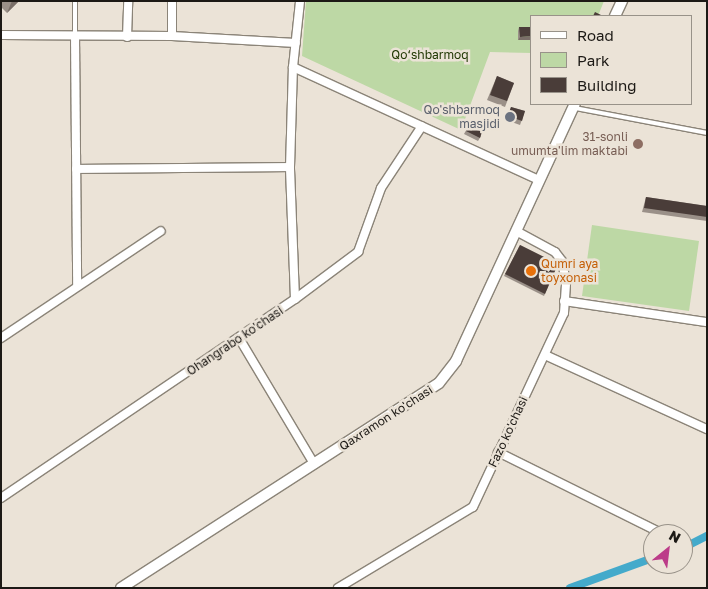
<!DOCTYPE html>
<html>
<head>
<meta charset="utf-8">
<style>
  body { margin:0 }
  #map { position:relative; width:708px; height:589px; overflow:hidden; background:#ebe3d7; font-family:"Golos Text",sans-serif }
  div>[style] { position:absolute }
  .green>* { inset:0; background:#bdd8a5 }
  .canal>* { height:8px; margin:-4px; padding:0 4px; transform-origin:4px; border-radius:4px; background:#44aacb }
  .roads { filter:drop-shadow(1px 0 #8b8478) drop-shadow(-1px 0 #8b8478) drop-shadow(0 1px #8b8478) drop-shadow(0 -1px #8b8478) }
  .service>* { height:4px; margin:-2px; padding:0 2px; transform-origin:2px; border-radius:2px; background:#fff }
  .minor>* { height:8px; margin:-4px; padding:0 4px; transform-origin:4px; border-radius:4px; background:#fff }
  .tertiary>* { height:10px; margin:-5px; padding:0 5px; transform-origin:5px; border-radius:5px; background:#fff }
  .wall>* { inset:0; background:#9a9088 }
  .shaded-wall>* { inset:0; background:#7a6f68 }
  .building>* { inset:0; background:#4a3d39 }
  .dots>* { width:14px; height:14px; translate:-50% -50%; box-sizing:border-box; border:2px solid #ebe3d7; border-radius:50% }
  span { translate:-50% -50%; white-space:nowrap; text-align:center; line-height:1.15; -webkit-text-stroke:5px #ebe3d7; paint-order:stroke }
  .park-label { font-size:12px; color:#223905 }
  .worship-label { font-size:12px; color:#5b616d }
  .right { translate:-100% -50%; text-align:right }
  .education-label { font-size:12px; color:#785e54 }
  .food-label { font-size:12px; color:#c56008 }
  .left { translate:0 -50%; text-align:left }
  .street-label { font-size:12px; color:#1c1915 }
  .frame { position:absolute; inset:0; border:2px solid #1c1915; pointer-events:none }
  .legend { position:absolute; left:530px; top:15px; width:162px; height:90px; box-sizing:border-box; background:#ebe3d7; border:1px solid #989289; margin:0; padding:6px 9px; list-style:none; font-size:15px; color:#1c1915 }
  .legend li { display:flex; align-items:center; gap:10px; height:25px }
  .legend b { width:25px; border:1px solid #989289 }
  .north { position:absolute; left:643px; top:524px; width:50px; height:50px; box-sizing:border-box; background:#ebe3d7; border:1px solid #989289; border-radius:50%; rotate:29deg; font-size:14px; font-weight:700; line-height:20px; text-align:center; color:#1c1915 }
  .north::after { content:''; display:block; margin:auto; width:18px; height:22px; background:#bc3c89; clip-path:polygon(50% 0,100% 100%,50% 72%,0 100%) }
</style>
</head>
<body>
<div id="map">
  <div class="green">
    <div style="clip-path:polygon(306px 1px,604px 1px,598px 16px,532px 16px,532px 53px,490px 52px,461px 130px,302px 56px)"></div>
    <div style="clip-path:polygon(592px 225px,699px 241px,689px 311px,582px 296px)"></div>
  </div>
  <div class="canal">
    <div style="left:683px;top:548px;width:27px;rotate:-27deg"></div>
    <div style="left:570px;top:588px;width:88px;rotate:-19.9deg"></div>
  </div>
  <div class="roads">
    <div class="service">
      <div style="left:75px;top:1px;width:35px;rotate:90deg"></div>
      <div style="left:575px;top:108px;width:134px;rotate:10.7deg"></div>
    </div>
    <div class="minor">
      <div style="left:1px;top:35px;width:171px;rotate:0.3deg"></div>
      <div style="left:172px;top:36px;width:124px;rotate:3.2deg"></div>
      <div style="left:75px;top:36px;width:250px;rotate:89.5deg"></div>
      <div style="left:172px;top:36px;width:35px;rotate:-90deg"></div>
      <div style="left:127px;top:37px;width:36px;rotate:-88deg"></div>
      <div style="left:293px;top:67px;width:271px;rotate:24.7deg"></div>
      <div style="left:76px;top:169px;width:214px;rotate:-0.5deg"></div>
      <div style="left:295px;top:299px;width:79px;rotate:-36.7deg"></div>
      <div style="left:358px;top:252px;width:68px;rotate:-70.2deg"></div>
      <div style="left:381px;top:188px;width:74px;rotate:-56.5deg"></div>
      <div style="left:564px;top:301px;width:145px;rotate:8.4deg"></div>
      <div style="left:1px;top:338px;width:192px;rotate:-33.8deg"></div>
      <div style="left:239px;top:338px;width:147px;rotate:59.2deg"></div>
      <div style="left:545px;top:355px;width:178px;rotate:24.6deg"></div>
      <div style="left:498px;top:452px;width:184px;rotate:26.4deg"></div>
      <div style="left:1px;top:498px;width:355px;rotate:-34.1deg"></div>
      <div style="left:295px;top:299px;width:132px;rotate:-92.2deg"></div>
      <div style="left:290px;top:167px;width:100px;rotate:-88.3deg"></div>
      <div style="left:293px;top:67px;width:66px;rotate:-83.9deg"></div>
      <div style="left:338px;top:588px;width:157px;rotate:-31deg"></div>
      <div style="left:473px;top:507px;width:214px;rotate:-64.9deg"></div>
      <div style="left:564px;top:313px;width:31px;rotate:-86deg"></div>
      <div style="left:566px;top:282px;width:21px;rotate:-101deg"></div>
      <div style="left:562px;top:261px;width:11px;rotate:-128deg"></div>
      <div style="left:555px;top:252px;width:44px;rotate:-151.7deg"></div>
    </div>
    <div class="tertiary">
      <div style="left:615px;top:16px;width:17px;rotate:-65deg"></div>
      <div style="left:121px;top:588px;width:378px;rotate:-32.8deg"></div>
      <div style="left:439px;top:383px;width:28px;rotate:-52deg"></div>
      <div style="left:456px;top:361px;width:283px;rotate:-65.2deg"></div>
    </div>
  </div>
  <div class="wall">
    <div style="clip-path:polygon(1px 1px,19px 1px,7px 13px,1px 7px)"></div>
    <div style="clip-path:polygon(519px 27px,532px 27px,518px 40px,518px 31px)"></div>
    <div style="clip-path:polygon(497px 76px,514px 83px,505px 107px,487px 100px)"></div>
    <div style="clip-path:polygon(511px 107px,525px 111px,520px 125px,506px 120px)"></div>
    <div style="clip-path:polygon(469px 125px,481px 136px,478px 141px,464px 134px)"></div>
    <div style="clip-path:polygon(646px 197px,707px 206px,707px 221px,642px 212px)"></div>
    <div style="clip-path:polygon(520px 245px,558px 264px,544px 296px,504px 276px)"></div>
  </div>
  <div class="shaded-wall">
    <div style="clip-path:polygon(12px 1px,19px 1px,7px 13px)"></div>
    <div style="clip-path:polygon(532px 36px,532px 40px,518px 40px,520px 37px)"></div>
  </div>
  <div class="building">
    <div style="clip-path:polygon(595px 12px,601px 15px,601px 16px,593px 16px)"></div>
    <div style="clip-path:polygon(519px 27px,532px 27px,532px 36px,520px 37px)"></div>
    <div style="clip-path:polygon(497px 76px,514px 83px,507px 101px,490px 95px)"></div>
    <div style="clip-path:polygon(511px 107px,525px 111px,522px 121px,508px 116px)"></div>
    <div style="clip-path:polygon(469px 125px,482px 132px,480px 138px,466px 131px)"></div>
    <div style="clip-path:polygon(646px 197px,707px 206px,707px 217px,644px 208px)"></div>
    <div style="clip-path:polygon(520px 245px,558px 264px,545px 294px,505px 274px)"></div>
  </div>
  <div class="dots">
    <div style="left:510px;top:117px;background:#6b7280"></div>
    <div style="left:638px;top:144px;background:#8d6e63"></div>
    <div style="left:531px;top:271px;background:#e8710a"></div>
  </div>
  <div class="park-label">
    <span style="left:430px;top:55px">Qo‘shbarmoq</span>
  </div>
  <div class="worship-label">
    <span class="right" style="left:500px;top:117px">Qo'shbarmoq<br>masjidi</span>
  </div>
  <div class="education-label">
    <span class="right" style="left:628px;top:144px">31-sonli<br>umumta'lim maktabi</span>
  </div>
  <div class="food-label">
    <span class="left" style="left:541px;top:271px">Qumri aya<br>toyxonasi</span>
  </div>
  <div class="street-label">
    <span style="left:235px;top:341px;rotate:-34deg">Ohangrabo ko'chasi</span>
    <span style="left:386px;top:418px;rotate:-33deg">Qaxramon ko'chasi</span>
    <span style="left:508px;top:432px;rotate:-65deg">Fazo ko'chasi</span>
  </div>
  <div class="frame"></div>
  <ul class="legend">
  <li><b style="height:6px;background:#fff"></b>Road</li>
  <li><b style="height:14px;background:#bdd8a5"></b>Park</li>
  <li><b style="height:14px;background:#4a3d39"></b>Building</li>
  </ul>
  <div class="north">N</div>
</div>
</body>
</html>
